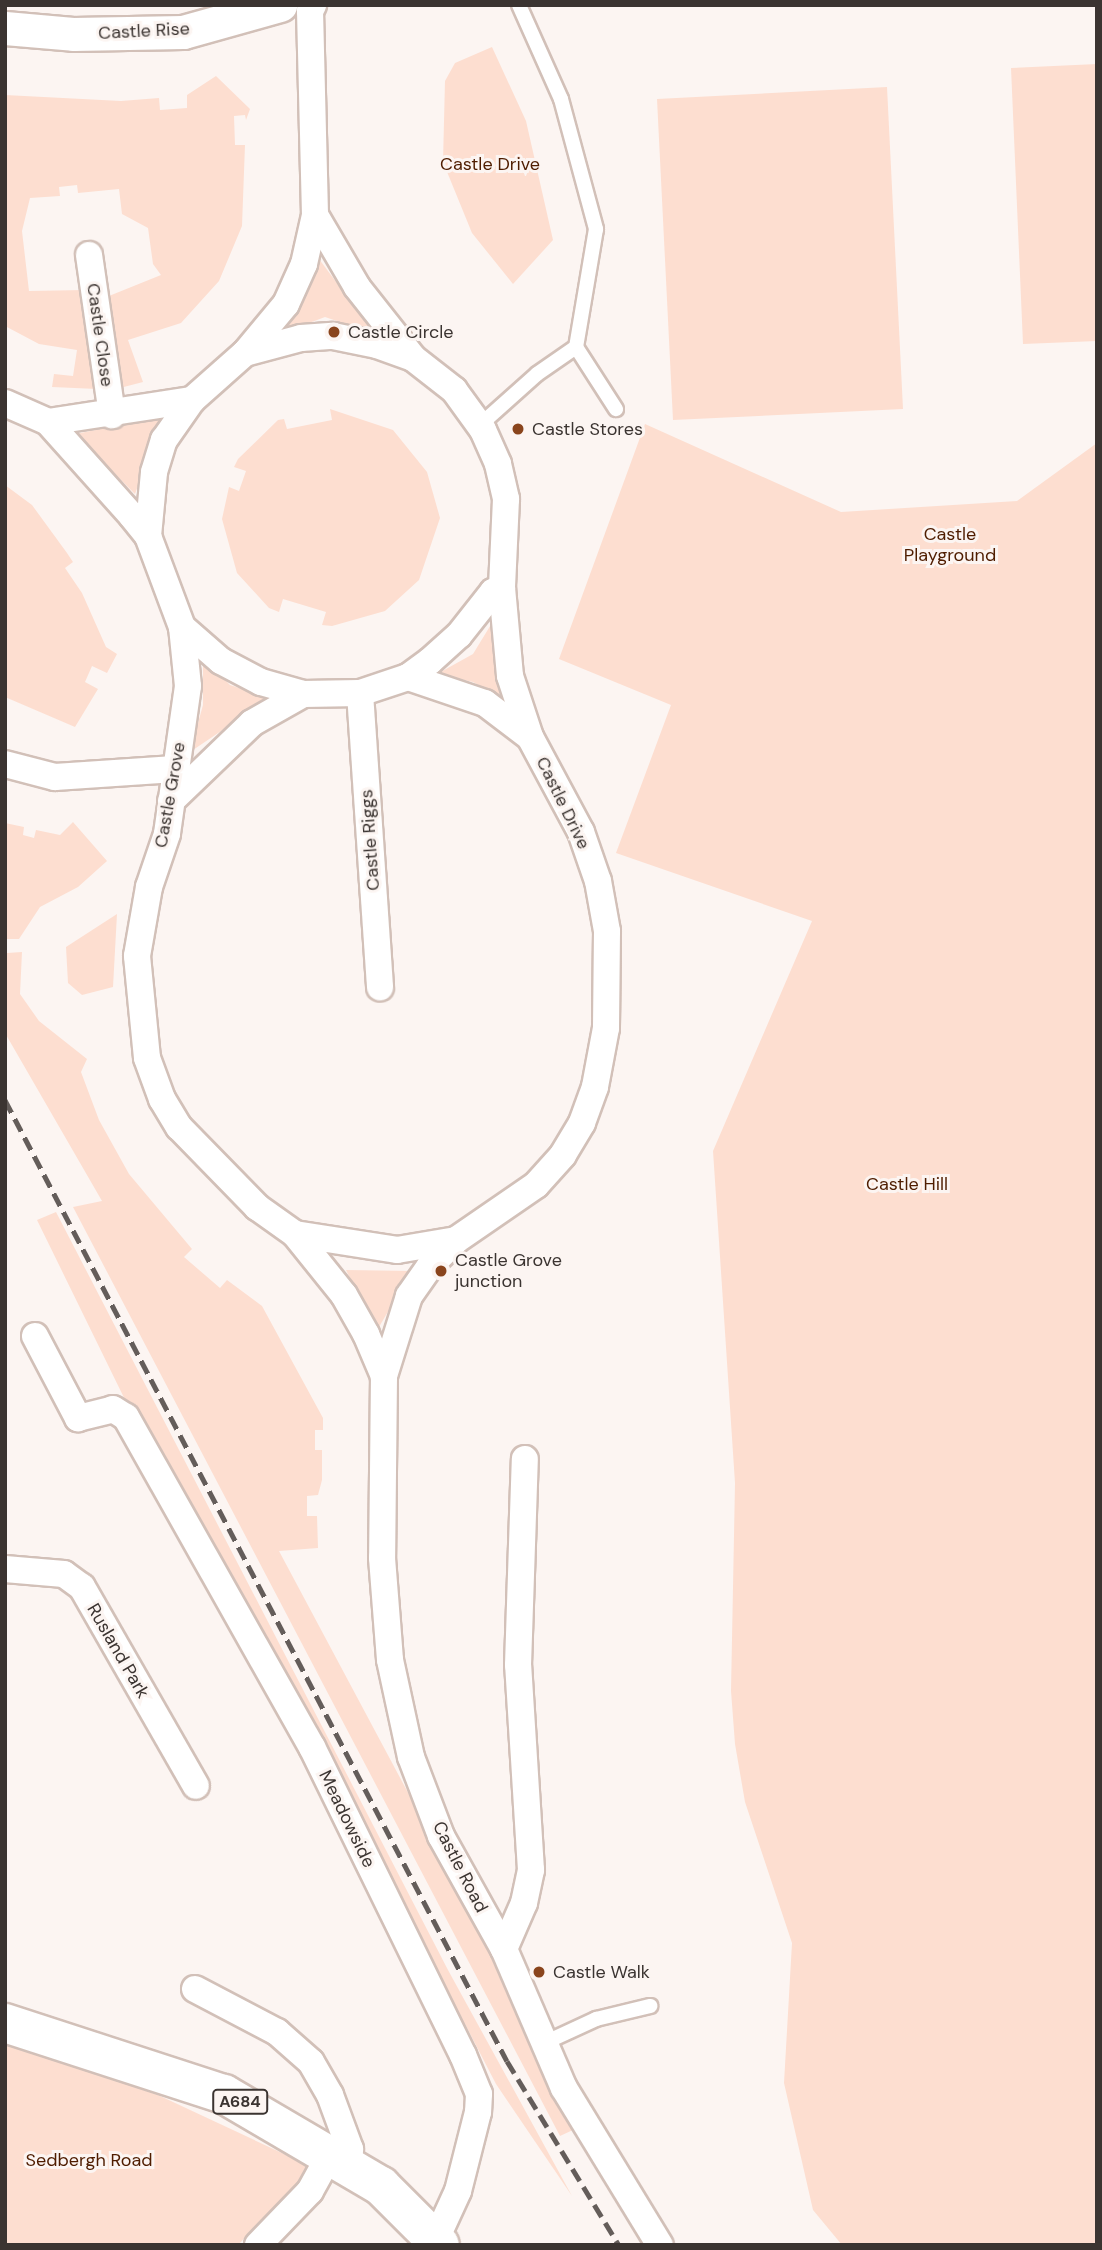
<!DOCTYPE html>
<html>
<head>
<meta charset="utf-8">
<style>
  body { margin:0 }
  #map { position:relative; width:1102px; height:2250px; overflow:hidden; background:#fcf5f2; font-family:"DM Sans",sans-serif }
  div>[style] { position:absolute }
  .green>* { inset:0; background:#fdded0 }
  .roads { filter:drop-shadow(2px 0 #d2c0b8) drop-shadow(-2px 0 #d2c0b8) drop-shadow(0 2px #d2c0b8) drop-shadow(0 -2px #d2c0b8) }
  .service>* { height:14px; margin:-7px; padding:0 7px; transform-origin:7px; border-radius:7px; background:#fff }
  .minor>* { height:26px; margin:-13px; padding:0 13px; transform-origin:13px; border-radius:13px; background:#fff }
  .tertiary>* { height:33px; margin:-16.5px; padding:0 16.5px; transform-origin:16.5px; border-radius:16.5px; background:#fff }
  .trunk>* { height:38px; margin:-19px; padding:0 19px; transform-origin:19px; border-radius:19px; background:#fff }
  .rail>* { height:5px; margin-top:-2.5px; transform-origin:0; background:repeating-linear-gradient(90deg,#645d5a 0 14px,transparent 0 21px) }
  .dots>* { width:19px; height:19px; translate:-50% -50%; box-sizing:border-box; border:4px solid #fcf5f2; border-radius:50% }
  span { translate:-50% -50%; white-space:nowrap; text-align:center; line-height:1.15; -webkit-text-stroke:6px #fcf5f2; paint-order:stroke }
  .shield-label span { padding:2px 5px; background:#fcf5f2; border:2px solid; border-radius:5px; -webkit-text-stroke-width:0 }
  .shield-label { font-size:16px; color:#3b3431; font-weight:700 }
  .street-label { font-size:18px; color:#3b3431 }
  .park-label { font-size:18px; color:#4f1d00 }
  .poi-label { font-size:18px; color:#3b3431 }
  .left { translate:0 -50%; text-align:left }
  .frame { position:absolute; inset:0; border:7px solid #3b3431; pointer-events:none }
</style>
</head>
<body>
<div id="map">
  <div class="green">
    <div style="clip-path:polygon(492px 47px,526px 121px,553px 240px,513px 284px,472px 233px,443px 162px,445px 81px,455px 63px)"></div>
    <div style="clip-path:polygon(1097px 64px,1097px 341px,1023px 344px,1011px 68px)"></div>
    <div style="clip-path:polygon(216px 76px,250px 109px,246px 120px,245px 115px,234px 116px,235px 145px,245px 145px,242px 226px,219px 281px,181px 323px,128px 340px,143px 382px,116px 389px,104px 298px,161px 275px,153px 264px,148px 228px,122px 214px,119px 189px,78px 193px,77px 185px,59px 187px,60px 196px,30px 198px,22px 231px,29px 291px,84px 290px,97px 389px,52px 387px,54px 374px,73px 376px,77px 350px,39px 344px,5px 326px,5px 95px,121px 101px,159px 98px,160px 110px,187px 108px,187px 95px)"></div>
    <div style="clip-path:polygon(887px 87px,903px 409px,673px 420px,657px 99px)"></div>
    <div style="clip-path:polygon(319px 259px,375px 334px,325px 317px,280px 334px)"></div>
    <div style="clip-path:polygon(330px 409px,393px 430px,427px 472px,440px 518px,419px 580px,385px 611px,332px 626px,322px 625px,326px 612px,283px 599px,279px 612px,269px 608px,237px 573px,222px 519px,229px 487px,239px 491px,246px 471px,234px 467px,238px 459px,278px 420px,284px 419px,287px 429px,332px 420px)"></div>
    <div style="clip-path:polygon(163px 417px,135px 494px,75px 434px)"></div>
    <div style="clip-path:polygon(645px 424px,841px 512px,1017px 501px,1097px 443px,1097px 2245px,842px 2245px,813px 2210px,784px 2083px,792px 1943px,745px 1802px,735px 1744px,731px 1691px,735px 1483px,713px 1151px,812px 921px,616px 853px,671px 705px,559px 659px)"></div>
    <div style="clip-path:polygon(5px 485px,32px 505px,67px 553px,73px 562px,65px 568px,82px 593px,106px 647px,117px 654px,107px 673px,92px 666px,85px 682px,98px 689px,75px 727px,5px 697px)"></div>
    <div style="clip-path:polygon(495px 618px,507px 701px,473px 682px,437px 674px,473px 654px)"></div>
    <div style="clip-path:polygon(203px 657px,230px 685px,270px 698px,190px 752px,203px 705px)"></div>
    <div style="clip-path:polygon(73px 822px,107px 861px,78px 887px,40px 907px,19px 939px,5px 939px,5px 823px,24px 827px,23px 835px,34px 838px,36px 830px,60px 835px)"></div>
    <div style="clip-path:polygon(117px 914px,113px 987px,82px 995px,68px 983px,66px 947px)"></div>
    <div style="clip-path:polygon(5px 943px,7px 953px,22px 952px,20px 994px,39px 1021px,87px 1059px,81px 1072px,99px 1120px,129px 1174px,192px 1249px,184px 1257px,220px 1288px,227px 1280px,262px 1306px,323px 1418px,323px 1430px,315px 1430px,315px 1450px,322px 1450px,322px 1480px,318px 1495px,307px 1496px,307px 1516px,317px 1516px,318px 1548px,279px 1551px,492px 1950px,533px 2051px,575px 2129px,560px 2136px,73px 1207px,102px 1201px,5px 1033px)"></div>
    <div style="clip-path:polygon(56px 1212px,448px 1970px,572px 2196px,496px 2084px,465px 2024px,455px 2026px,131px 1412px,37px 1220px)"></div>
    <div style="clip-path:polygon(346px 1270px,412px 1271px,376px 1332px)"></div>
    <div style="clip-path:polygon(5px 2042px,158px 2095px,312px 2167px,238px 2245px,5px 2245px)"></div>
  </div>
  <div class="roads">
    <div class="service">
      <div style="left:519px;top:5px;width:103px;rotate:65.9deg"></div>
      <div style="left:561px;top:99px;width:135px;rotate:74.9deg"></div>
      <div style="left:596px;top:229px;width:120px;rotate:99.6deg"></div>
      <div style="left:576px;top:347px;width:74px;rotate:57.2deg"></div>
      <div style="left:480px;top:425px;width:76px;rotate:-41.8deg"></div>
      <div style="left:537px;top:374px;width:47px;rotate:-34.7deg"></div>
      <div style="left:542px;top:2044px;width:60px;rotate:-24.8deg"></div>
      <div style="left:596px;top:2019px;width:56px;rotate:-13.5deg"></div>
    </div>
    <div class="minor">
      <div style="left:315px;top:215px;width:83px;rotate:59.7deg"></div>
      <div style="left:357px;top:287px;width:90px;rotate:51.7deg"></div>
      <div style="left:413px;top:358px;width:52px;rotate:38deg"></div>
      <div style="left:454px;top:390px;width:49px;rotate:54.1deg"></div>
      <div style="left:483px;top:430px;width:37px;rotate:66deg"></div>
      <div style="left:498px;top:464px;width:36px;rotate:77deg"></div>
      <div style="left:506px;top:499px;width:89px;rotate:92.6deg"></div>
      <div style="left:502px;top:588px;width:88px;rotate:84.8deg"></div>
      <div style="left:510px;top:676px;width:64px;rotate:71.8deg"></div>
      <div style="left:530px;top:737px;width:108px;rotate:61.8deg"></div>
      <div style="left:581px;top:832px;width:52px;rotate:70.9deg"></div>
      <div style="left:598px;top:881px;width:51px;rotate:79.8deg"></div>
      <div style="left:607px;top:931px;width:97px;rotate:90.6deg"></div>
      <div style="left:606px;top:1028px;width:60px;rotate:100.6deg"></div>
      <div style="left:595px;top:1087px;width:38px;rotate:110deg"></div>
      <div style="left:582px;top:1123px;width:37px;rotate:121deg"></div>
      <div style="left:563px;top:1155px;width:40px;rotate:132deg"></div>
      <div style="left:536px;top:1185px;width:97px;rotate:145.5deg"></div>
      <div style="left:456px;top:1240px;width:37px;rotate:135deg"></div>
      <div style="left:430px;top:1266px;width:37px;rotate:125deg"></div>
      <div style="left:409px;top:1296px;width:84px;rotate:107.4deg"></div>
      <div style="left:89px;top:255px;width:162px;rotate:81.8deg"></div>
      <div style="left:246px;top:352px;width:62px;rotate:-50.2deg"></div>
      <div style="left:286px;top:304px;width:44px;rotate:-65.8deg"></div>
      <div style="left:304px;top:264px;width:50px;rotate:-77.3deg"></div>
      <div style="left:315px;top:215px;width:204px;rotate:-91.4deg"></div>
      <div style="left:310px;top:11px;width:7px;rotate:-63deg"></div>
      <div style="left:5px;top:403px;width:47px;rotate:23.8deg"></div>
      <div style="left:48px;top:422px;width:126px;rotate:48.2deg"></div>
      <div style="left:132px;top:516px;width:26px;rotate:51deg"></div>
      <div style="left:148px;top:536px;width:97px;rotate:69.5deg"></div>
      <div style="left:182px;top:627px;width:59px;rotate:84.2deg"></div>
      <div style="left:188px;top:686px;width:149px;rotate:98.1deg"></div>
      <div style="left:167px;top:834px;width:56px;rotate:108.8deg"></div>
      <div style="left:149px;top:887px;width:70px;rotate:99.9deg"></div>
      <div style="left:137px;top:956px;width:102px;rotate:84.4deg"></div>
      <div style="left:147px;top:1058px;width:44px;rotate:69.9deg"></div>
      <div style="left:162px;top:1099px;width:33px;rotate:59deg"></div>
      <div style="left:179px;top:1127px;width:112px;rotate:45.7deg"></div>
      <div style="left:257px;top:1207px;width:47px;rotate:35.4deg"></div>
      <div style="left:295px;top:1234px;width:78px;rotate:51.2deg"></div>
      <div style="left:344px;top:1295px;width:45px;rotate:60.6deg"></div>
      <div style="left:366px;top:1334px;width:46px;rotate:66.8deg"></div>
      <div style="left:384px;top:1376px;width:182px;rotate:90.6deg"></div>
      <div style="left:382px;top:1558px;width:102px;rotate:85.5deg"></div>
      <div style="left:390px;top:1660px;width:99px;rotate:77.8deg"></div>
      <div style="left:411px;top:1757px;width:85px;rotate:69.2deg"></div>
      <div style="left:441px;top:1836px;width:129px;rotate:60.9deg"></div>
      <div style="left:504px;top:1949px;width:151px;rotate:66.7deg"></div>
      <div style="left:564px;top:2088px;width:184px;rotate:58.6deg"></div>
      <div style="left:48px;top:422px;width:146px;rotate:-8.7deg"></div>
      <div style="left:148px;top:536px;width:64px;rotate:-84.6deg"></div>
      <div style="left:154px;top:472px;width:34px;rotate:-73deg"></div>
      <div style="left:164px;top:440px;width:49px;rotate:-55deg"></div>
      <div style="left:192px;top:400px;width:71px;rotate:-41.6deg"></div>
      <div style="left:245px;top:353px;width:58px;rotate:-15deg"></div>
      <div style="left:301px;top:338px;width:32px;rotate:-4deg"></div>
      <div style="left:333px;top:336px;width:45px;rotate:11.6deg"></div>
      <div style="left:377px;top:345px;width:37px;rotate:20deg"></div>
      <div style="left:182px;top:627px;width:52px;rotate:41.1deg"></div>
      <div style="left:221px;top:661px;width:45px;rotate:27.7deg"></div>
      <div style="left:261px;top:682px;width:44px;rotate:15.9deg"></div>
      <div style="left:303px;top:694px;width:57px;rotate:-1deg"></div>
      <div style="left:360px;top:693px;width:51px;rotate:-18.4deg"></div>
      <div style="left:408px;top:677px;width:27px;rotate:-36deg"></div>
      <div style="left:430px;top:661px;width:39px;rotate:-42deg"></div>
      <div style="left:459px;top:635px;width:55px;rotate:-51.7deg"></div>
      <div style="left:493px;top:592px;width:10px;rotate:-24deg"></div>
      <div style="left:408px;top:677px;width:81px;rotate:18.7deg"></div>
      <div style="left:485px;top:703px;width:56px;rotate:37.1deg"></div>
      <div style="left:360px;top:693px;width:295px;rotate:86.1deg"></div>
      <div style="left:5px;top:764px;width:52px;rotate:14.6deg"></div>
      <div style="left:55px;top:777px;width:120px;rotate:-3.8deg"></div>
      <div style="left:171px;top:801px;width:112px;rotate:-43.9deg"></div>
      <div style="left:252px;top:723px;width:59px;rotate:-29.6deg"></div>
      <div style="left:295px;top:1234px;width:103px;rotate:8.9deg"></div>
      <div style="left:397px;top:1250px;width:60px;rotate:-9.6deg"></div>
      <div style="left:35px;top:1336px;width:93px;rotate:62.3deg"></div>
      <div style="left:78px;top:1418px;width:36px;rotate:-14deg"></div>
      <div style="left:113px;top:1409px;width:15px;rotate:32deg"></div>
      <div style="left:126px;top:1417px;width:379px;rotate:60.6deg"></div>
      <div style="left:312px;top:1747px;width:343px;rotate:63.9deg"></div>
      <div style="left:463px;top:2055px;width:42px;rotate:67.7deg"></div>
      <div style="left:479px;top:2094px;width:18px;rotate:93deg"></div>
      <div style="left:478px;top:2112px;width:81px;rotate:104.2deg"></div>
      <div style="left:458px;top:2191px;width:53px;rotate:114.6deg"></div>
      <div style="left:5px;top:1569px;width:59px;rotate:4.8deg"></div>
      <div style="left:64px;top:1574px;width:22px;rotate:36deg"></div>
      <div style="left:82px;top:1587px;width:229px;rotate:60.2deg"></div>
      <div style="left:504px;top:1949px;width:50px;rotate:-66.5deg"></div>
      <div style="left:524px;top:1903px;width:34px;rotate:-78deg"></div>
      <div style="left:531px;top:1870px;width:205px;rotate:-93.6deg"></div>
      <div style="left:518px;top:1665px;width:206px;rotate:-88.1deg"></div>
      <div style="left:195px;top:1989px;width:93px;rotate:27.7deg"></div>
      <div style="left:277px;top:2032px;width:45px;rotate:41.4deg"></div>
      <div style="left:311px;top:2062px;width:38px;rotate:60deg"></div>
      <div style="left:330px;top:2095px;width:58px;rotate:69.7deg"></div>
      <div style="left:350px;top:2149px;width:16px;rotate:94deg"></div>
      <div style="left:258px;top:2245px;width:75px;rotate:-46.1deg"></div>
      <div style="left:310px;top:2191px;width:43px;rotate:-61.1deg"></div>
    </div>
    <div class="tertiary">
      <div style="left:5px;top:28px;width:68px;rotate:5deg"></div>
      <div style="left:73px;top:34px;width:110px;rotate:-1deg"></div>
      <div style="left:183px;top:32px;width:101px;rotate:-15.6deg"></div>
    </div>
    <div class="trunk">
      <div style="left:5px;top:2023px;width:230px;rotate:18deg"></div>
      <div style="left:224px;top:2094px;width:182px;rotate:30.4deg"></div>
      <div style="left:381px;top:2186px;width:83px;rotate:45deg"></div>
    </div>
  </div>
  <div class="rail">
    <div style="left:5px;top:1100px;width:1084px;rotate:62.42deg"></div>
    <div style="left:507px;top:2061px;width:215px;rotate:58.7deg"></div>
  </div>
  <div class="dots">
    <div style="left:334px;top:332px;background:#8a451d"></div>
    <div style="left:518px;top:429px;background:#8a451d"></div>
    <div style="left:441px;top:1271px;background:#8a451d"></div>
    <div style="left:539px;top:1972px;background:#8a451d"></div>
  </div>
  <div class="shield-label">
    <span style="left:240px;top:2102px">A684</span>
  </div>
  <div class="street-label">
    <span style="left:144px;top:31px;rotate:-3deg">Castle Rise</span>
    <span style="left:100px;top:335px;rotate:82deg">Castle Close</span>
    <span style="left:170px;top:795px;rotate:-80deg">Castle Grove</span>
    <span style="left:563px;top:803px;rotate:64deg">Castle Drive</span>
    <span style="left:370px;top:840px;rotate:-94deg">Castle Riggs</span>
    <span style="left:118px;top:1651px;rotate:60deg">Rusland Park</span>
    <span style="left:347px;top:1819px;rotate:64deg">Meadowside</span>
    <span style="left:460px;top:1867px;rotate:63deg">Castle Road</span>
  </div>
  <div class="park-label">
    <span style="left:490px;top:164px">Castle Drive</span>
    <span style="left:950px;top:545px">Castle<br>Playground</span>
    <span style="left:907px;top:1184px">Castle Hill</span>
    <span style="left:89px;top:2160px">Sedbergh Road</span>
  </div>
  <div class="poi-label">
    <span class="left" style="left:348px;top:332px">Castle Circle</span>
    <span class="left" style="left:532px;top:429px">Castle Stores</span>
    <span class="left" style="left:455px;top:1271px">Castle Grove<br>junction</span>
    <span class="left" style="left:553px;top:1972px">Castle Walk</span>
  </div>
  <div class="frame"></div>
</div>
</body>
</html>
